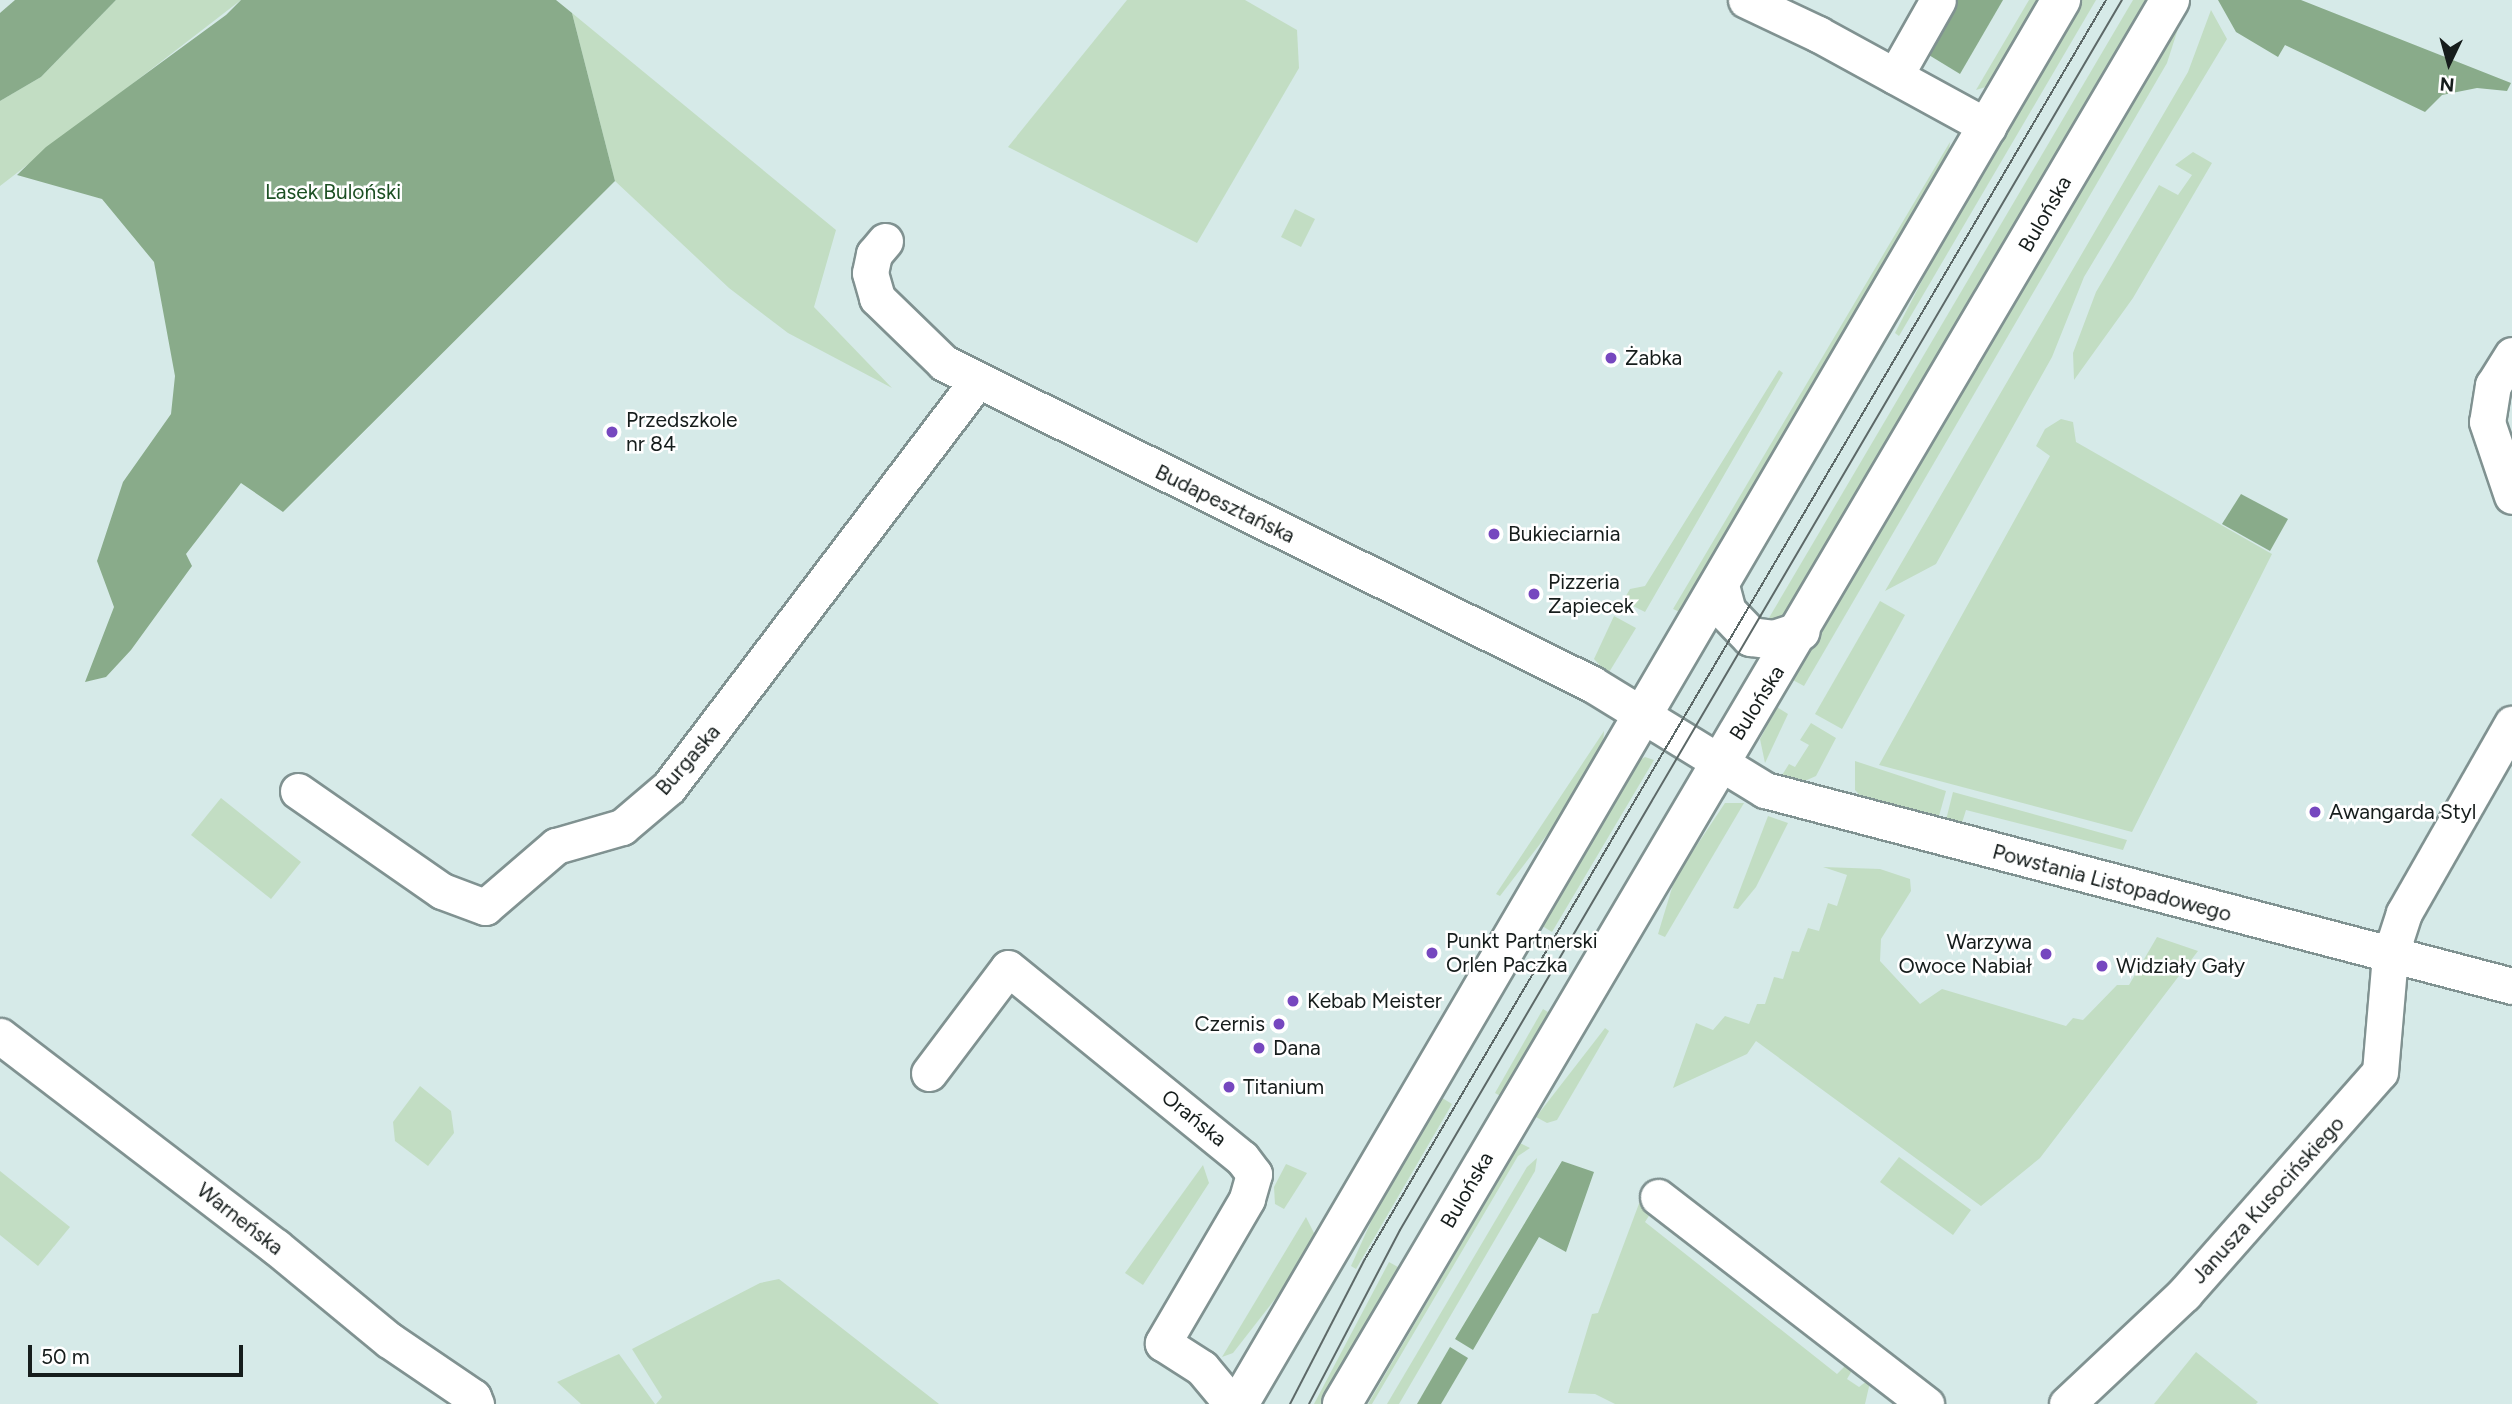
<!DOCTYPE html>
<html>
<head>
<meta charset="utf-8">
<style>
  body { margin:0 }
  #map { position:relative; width:2512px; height:1404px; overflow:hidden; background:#d6eae8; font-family:Figtree,sans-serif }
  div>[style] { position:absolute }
  .green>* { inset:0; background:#c2ddc3 }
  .forest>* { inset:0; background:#89ab8a }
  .roads { filter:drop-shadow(2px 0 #809291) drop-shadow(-2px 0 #809291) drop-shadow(0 2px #809291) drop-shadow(0 -2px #809291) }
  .minor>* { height:35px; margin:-17.5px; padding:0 17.5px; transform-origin:17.5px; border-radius:17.5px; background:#fff }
  .secondary>* { height:38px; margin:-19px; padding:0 19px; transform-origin:19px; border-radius:19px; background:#fff }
  .tram>* { height:2px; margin:-1px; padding:0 1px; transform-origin:1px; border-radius:1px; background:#5d6968 }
  .dots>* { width:19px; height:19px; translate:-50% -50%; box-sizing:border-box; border:4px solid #fff; border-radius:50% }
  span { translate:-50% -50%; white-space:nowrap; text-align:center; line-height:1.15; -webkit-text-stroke:5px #fff; paint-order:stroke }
  .park-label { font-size:21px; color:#1d5024 }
  .street-label { font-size:21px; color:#161d1c }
  .poi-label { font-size:21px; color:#161d1c }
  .left { translate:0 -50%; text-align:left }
  .right { translate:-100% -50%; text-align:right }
  .north { position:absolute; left:2414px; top:28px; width:70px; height:70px; -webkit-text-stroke:5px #fff; paint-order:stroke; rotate:185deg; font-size:19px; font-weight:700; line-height:28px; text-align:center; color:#161d1c }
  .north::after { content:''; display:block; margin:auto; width:24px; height:32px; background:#161d1c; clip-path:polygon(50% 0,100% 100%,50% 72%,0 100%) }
  .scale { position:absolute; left:28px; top:1345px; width:215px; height:32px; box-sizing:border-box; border:4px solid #161d1c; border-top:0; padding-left:9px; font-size:21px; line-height:24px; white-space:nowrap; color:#161d1c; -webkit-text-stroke:5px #fff; paint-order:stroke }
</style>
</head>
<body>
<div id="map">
  <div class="green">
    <div style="clip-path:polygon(116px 0,241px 0,0 186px,0 101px,41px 77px)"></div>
    <div style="clip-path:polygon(1127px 0,1245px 0,1297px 30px,1299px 68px,1197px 243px,1008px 147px)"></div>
    <div style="clip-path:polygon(2029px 0,2040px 0,1989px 86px,1976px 90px)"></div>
    <div style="clip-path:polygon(2080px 0,2096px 0,1899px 336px,1895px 333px,1961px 205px)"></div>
    <div style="clip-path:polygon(2133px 0,2150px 0,1789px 619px,1763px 628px)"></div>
    <div style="clip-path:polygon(2211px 10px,2227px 39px,2084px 277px,2052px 357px,1936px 564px,1885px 591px,2188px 72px)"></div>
    <div style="clip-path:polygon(572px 13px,836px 230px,814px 307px,892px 388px,788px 333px,729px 288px,615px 181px)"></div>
    <div style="clip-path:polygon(2183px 13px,2167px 63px,1804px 686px,1791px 679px)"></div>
    <div style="clip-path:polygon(1950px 142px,1948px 158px,1682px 613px,1673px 609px)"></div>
    <div style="clip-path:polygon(2193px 152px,2212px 163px,2133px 298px,2074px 380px,2073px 353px,2096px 292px,2159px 185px,2178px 195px,2192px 175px,2175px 165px)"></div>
    <div style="clip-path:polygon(1295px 209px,1315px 219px,1301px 247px,1281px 237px)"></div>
    <div style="clip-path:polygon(1779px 370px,1783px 373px,1645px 612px,1623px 601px,1630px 589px,1645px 586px)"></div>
    <div style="clip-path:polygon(2061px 419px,2073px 422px,2076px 442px,2272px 554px,2132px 832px,1879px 765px,2050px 456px,2036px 446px,2045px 429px)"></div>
    <div style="clip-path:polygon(1880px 601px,1905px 615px,1842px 729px,1815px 714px)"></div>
    <div style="clip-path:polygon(1614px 616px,1636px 628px,1608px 674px,1594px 659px)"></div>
    <div style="clip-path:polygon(1777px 707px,1788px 714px,1765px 763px,1760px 739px)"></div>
    <div style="clip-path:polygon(1811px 723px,1836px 738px,1816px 776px,1798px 784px,1779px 780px,1789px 764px,1795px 767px,1809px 745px,1800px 740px)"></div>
    <div style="clip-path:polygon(1604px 731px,1603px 744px,1560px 818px,1500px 896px,1496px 894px)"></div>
    <div style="clip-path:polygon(1645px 757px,1654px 760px,1552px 932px,1539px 924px,1633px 764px)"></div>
    <div style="clip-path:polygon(1855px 761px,1946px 791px,1937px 823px,1867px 803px,1855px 790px)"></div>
    <div style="clip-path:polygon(1953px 792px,2127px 840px,2123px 850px,1966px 810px,1960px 829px,1945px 824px)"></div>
    <div style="clip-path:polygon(221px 798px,301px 862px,271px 899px,191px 835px)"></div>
    <div style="clip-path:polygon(1725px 803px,1744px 803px,1665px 937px,1658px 934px,1675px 878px)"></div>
    <div style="clip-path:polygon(1768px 816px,1788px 823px,1756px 887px,1738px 909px,1733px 908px)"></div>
    <div style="clip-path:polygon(1823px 867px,1880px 869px,1910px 879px,1911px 891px,1881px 939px,1880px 961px,1920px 1004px,1942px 989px,2066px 1026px,2073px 1018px,2083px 1020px,2117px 985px,2129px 985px,2157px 937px,2198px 951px,2040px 1158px,1981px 1206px,1756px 1041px,1747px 1054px,1673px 1088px,1696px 1023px,1713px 1030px,1725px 1016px,1749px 1024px,1757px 1004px,1765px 1004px,1774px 977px,1783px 979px,1792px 951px,1799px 952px,1808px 928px,1819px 931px,1828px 903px,1837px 906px,1847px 875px)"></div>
    <div style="clip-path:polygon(1543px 1009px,1548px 1012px,1506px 1099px,1495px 1093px)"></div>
    <div style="clip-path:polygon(1605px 1028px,1609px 1031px,1557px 1120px,1547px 1123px,1536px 1117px)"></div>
    <div style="clip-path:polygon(420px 1086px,451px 1111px,454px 1133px,428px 1166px,395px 1141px,393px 1122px)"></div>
    <div style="clip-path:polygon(1439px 1096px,1452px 1104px,1356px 1269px,1351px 1266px,1387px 1186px)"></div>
    <div style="clip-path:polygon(1520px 1143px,1530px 1148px,1518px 1156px,1372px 1404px,1368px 1404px)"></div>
    <div style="clip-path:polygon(1899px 1157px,1971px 1210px,1953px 1235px,1880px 1182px)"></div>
    <div style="clip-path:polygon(1537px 1158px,1535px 1171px,1399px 1404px,1387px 1404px,1527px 1167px)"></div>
    <div style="clip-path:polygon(1286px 1164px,1307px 1173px,1284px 1209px,1275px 1204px,1274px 1187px)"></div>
    <div style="clip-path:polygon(1203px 1165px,1209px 1183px,1143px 1285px,1125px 1273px)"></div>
    <div style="clip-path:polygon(0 1171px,70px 1227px,38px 1266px,0 1235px)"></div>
    <div style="clip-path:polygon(1640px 1201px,1650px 1204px,1652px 1211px,1645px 1222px,1837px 1374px,1849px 1362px,1854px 1367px,1847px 1379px,1859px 1387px,1871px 1378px,1865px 1404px,1615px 1404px,1595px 1394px,1568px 1393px,1592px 1314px,1598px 1313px)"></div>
    <div style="clip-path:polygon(1306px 1217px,1315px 1235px,1290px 1280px,1233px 1353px,1222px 1357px)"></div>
    <div style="clip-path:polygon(1389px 1262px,1405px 1271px,1331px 1404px,1314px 1404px)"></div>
    <div style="clip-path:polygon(779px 1279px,939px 1404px,656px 1404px,662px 1397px,632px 1349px,760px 1283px)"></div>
    <div style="clip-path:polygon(2196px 1352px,2258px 1402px,2256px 1404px,2154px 1404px)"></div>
    <div style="clip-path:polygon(619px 1354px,655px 1404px,581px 1404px,557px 1382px)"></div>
  </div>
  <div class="forest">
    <div style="clip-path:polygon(15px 0,116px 0,41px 77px,0 101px,0 13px)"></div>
    <div style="clip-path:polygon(241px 0,556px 0,572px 13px,615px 181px,283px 512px,241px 483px,186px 554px,192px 566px,131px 650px,106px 677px,85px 682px,114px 607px,97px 561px,123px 482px,171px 414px,175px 376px,154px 262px,102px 199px,17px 175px,46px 147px,226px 15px)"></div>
    <div style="clip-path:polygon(1949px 0,2003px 0,1960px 74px,1919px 49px)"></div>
    <div style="clip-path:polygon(2218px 0,2301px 0,2511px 83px,2507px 91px,2477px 88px,2442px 95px,2425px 112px,2285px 45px,2278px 57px,2236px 32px)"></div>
    <div style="clip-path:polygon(2241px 494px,2288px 519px,2270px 551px,2222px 524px)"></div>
    <div style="clip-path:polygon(1562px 1161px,1594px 1172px,1566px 1252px,1539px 1237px,1473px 1350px,1455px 1339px)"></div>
    <div style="clip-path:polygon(1450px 1347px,1468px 1358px,1441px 1404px,1417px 1404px)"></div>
  </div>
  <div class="roads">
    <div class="minor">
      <div style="left:1746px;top:0;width:80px;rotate:25.3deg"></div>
      <div style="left:1818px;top:34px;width:194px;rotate:28.7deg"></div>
      <div style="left:1895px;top:76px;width:87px;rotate:-60.5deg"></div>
      <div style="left:885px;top:241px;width:17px;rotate:130deg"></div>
      <div style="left:874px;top:254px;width:19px;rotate:102deg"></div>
      <div style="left:870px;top:273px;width:26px;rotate:74deg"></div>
      <div style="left:877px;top:298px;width:93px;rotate:44.1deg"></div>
      <div style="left:944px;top:363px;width:723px;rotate:26.35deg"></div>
      <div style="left:1592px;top:684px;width:203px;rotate:31.5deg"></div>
      <div style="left:1765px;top:790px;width:772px;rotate:14.7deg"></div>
      <div style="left:2512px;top:355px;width:36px;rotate:122deg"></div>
      <div style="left:2493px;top:385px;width:37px;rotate:99deg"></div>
      <div style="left:2487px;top:422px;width:78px;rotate:71.3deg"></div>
      <div style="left:298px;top:791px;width:175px;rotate:34.8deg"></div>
      <div style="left:442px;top:891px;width:46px;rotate:20.4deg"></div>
      <div style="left:485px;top:907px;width:94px;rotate:-40.7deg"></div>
      <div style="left:556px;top:846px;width:69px;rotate:-16.1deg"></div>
      <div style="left:622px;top:827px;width:62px;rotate:-40.4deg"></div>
      <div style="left:669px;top:787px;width:510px;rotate:-52.82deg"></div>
      <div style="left:0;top:1036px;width:347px;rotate:37.4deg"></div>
      <div style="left:276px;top:1247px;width:146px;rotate:39.5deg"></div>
      <div style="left:389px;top:1340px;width:102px;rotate:34.2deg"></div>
      <div style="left:473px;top:1397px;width:8px;rotate:67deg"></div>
      <div style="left:929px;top:1073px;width:131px;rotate:-53deg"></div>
      <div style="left:1008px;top:968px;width:301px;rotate:39.1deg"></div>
      <div style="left:1242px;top:1158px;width:20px;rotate:53deg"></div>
      <div style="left:1254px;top:1174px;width:26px;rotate:106deg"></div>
      <div style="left:1247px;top:1199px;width:167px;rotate:120.3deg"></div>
      <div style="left:1163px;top:1343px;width:46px;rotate:32.7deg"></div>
      <div style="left:1202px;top:1368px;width:47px;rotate:50.2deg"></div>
      <div style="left:1658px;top:1197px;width:339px;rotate:37.7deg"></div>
      <div style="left:2067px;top:1404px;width:161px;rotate:-43.2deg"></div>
      <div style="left:2184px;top:1294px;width:296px;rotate:-48.6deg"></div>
      <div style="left:2380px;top:1072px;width:116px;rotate:-85.1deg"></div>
      <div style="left:2390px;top:956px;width:45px;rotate:-72deg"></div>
      <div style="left:2404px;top:913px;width:218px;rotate:-60.3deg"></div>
    </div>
    <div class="secondary">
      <div style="left:1720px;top:586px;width:27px;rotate:75deg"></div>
      <div style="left:1727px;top:612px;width:35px;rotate:46deg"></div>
      <div style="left:1751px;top:637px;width:23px;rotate:7deg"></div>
      <div style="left:1774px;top:640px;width:28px;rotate:-18deg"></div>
      <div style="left:1239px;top:1404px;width:1627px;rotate:-59.65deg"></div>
      <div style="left:1342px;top:1404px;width:1630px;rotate:-59.47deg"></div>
    </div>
  </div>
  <div class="tram">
    <div style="left:1290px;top:1404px;width:163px;rotate:-62.7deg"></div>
    <div style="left:1365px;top:1259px;width:1461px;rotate:-59.52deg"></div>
    <div style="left:1309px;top:1404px;width:196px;rotate:-62.4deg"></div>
    <div style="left:1400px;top:1230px;width:1426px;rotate:-59.59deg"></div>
  </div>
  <div class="dots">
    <div style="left:1611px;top:358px;background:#7647bf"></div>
    <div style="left:612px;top:432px;background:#7647bf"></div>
    <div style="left:1494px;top:534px;background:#7647bf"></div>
    <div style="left:1534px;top:594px;background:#7647bf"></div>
    <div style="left:2315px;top:812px;background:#7647bf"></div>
    <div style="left:1432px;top:953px;background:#7647bf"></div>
    <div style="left:2046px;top:954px;background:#7647bf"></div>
    <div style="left:2102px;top:966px;background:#7647bf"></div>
    <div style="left:1293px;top:1001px;background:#7647bf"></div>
    <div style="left:1279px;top:1024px;background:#7647bf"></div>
    <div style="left:1259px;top:1048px;background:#7647bf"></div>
    <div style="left:1229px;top:1087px;background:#7647bf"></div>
  </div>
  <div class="park-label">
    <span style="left:333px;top:192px">Lasek Buloński</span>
  </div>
  <div class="street-label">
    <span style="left:2045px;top:214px;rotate:-60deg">Bulońska</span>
    <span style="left:1225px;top:504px;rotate:26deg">Budapesztańska</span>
    <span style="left:1757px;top:703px;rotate:-58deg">Bulońska</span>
    <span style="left:688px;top:760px;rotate:-49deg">Burgaska</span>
    <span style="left:2112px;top:883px;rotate:15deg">Powstania Listopadowego</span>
    <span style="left:1194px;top:1118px;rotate:39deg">Orańska</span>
    <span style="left:1467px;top:1190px;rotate:-60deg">Bulońska</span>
    <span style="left:2268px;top:1200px;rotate:-48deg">Janusza Kusocińskiego</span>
    <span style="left:240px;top:1219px;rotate:38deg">Warneńska</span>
  </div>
  <div class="poi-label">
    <span class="left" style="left:1625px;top:358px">Żabka</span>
    <span class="left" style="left:626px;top:432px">Przedszkole<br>nr 84</span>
    <span class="left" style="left:1508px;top:534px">Bukieciarnia</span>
    <span class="left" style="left:1548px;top:594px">Pizzeria<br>Zapiecek</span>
    <span class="left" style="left:2329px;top:812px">Awangarda Styl</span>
    <span class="left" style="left:1446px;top:953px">Punkt Partnerski<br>Orlen Paczka</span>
    <span class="right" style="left:2032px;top:954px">Warzywa<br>Owoce Nabiał</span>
    <span class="left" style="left:2116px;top:966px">Widziały Gały</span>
    <span class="left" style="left:1307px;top:1001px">Kebab Meister</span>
    <span class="right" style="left:1265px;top:1024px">Czernis</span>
    <span class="left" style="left:1273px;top:1048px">Dana</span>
    <span class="left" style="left:1243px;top:1087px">Titanium</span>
  </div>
  <div class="north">N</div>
  <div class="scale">50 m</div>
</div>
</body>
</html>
